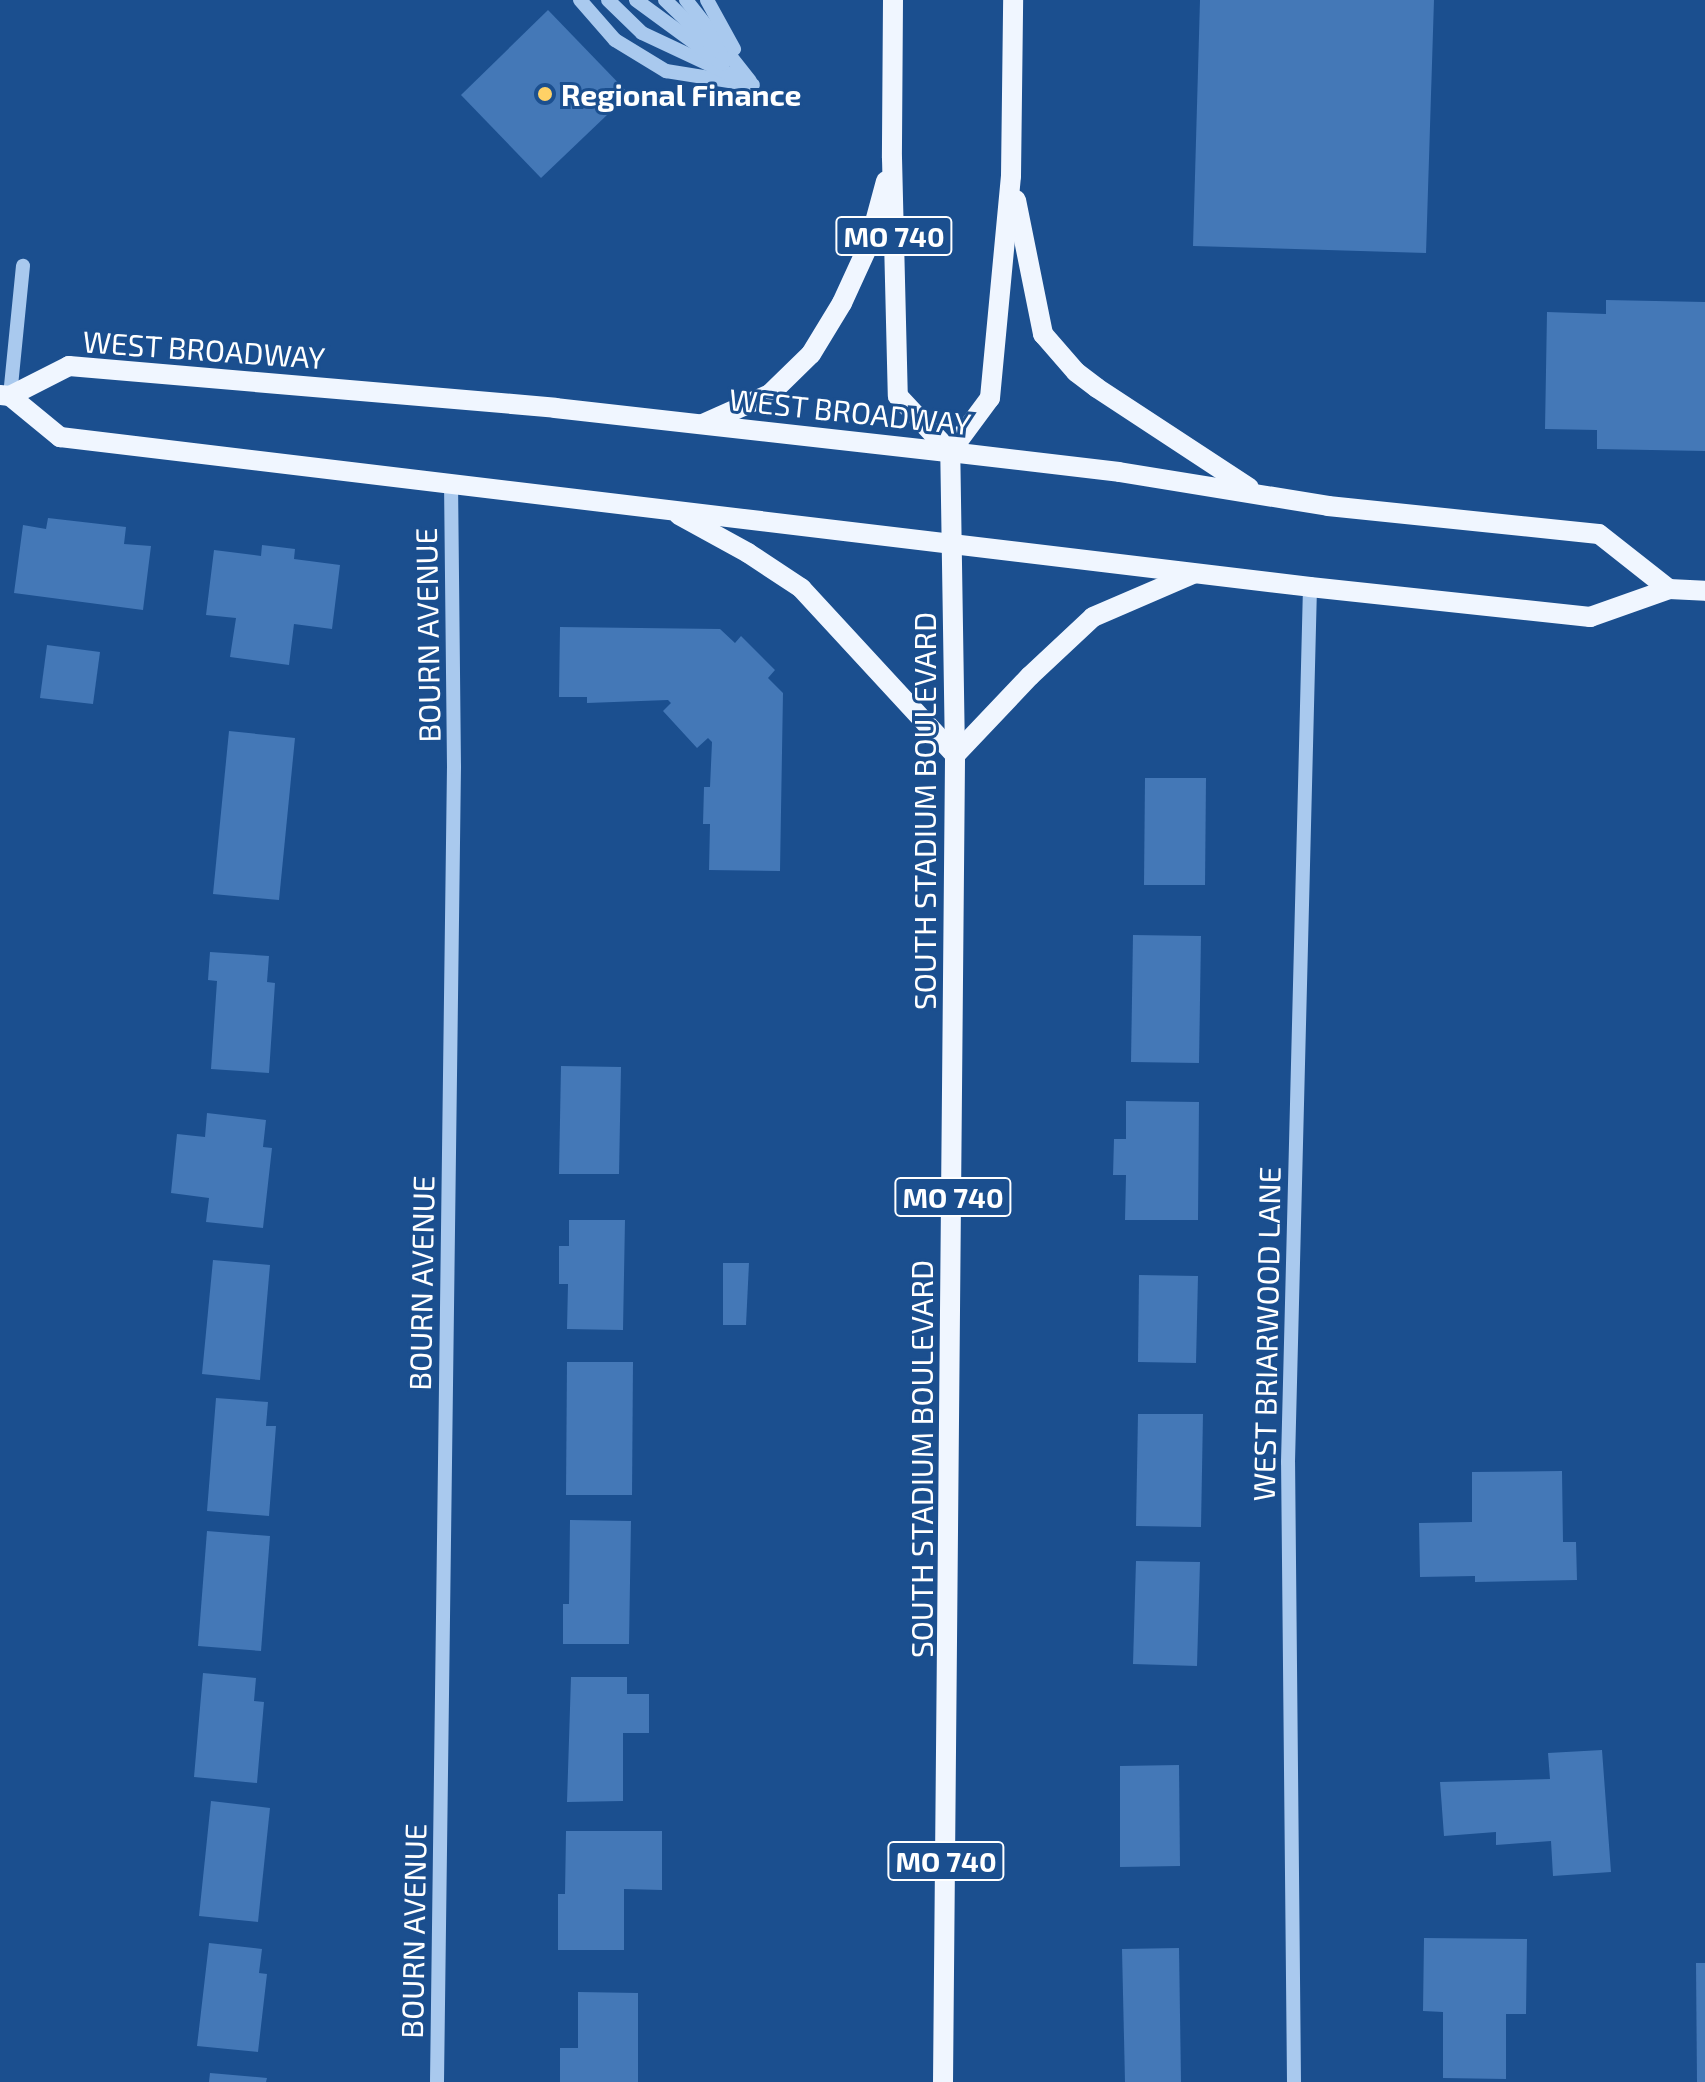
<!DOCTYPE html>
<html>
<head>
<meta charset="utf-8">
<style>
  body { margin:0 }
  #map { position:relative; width:1705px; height:2082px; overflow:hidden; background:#1b4f8f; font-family:"Exo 2",sans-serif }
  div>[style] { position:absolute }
  .building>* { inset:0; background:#4478b7 }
  .minor>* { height:14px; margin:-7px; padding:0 7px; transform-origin:7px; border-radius:7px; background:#a9c9ee }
  .major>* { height:20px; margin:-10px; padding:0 10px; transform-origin:10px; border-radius:10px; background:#f0f6ff }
  .dots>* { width:22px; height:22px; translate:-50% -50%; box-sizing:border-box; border:4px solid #1b4f8f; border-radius:50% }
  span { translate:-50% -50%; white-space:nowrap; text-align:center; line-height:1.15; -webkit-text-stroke:6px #1b4f8f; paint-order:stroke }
  .shield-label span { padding:2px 6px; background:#1b4f8f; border:2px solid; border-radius:6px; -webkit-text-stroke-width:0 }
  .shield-label { font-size:28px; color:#fff; font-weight:700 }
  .poi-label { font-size:30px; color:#fff; font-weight:700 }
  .left { translate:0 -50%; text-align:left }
  .street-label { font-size:30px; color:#fff }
</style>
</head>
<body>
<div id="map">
  <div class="building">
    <div style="clip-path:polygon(1200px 0,1434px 0,1426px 253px,1193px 246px)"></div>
    <div style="clip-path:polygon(548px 10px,629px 94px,541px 178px,461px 95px)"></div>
    <div style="clip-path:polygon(1606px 300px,1705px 302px,1705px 451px,1597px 449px,1597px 430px,1545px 429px,1547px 312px,1606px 314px)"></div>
    <div style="clip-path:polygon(48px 518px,126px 527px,124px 544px,151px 546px,143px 610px,14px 593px,23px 525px,46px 529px)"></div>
    <div style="clip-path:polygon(262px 545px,295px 549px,294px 559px,340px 565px,332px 629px,294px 624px,289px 665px,230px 657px,236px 618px,206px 615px,214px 550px,261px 556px)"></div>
    <div style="clip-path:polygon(560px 627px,720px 629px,735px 643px,741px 636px,775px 670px,768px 678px,783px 693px,780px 871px,709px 870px,710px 824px,703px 824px,704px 787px,710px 787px,712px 742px,708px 738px,697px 748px,663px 711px,671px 703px,668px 700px,587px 703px,587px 697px,559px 697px)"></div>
    <div style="clip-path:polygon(47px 645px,100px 652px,93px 704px,40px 698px)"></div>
    <div style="clip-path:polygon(229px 731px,295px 738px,279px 900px,213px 894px)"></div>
    <div style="clip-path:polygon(1145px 778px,1206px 778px,1205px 885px,1144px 885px)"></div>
    <div style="clip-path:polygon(1133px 935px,1201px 936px,1199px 1063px,1131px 1062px)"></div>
    <div style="clip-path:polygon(210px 952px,269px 956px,267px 982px,275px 983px,269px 1073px,211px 1069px,217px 981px,208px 980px)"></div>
    <div style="clip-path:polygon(561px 1066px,621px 1067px,619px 1174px,559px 1174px)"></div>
    <div style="clip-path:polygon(1126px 1101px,1199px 1102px,1198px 1220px,1125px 1220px,1126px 1175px,1113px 1175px,1114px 1139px,1126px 1139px)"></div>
    <div style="clip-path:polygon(207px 1113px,266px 1120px,263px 1147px,272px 1148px,263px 1228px,206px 1222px,209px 1198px,171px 1193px,177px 1134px,205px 1137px)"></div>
    <div style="clip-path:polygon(569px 1220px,625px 1220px,623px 1330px,567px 1329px,568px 1284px,559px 1284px,559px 1246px,569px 1246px)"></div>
    <div style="clip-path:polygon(213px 1260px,270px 1265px,260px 1380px,202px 1374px)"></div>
    <div style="clip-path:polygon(723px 1263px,749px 1263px,746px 1325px,723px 1325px)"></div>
    <div style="clip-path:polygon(1139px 1275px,1198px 1276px,1196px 1363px,1138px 1362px)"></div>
    <div style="clip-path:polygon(567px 1362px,633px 1362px,632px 1495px,566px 1495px)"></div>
    <div style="clip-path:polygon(216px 1398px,268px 1402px,266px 1426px,276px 1426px,269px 1516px,207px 1511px)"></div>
    <div style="clip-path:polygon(1138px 1414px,1203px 1414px,1201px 1527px,1136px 1526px)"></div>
    <div style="clip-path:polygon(1562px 1471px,1563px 1542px,1576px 1542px,1577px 1580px,1475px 1582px,1475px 1576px,1420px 1577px,1419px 1523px,1472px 1522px,1472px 1472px)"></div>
    <div style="clip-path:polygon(570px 1520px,631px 1521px,629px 1644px,563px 1644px,563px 1604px,569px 1604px)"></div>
    <div style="clip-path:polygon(207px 1531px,270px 1536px,261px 1651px,198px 1646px)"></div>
    <div style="clip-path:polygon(1136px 1561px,1200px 1562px,1197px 1666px,1133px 1664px)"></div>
    <div style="clip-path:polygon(203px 1673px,256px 1678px,254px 1701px,264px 1702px,257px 1783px,194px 1777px)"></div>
    <div style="clip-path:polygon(571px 1677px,627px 1677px,627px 1694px,649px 1694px,649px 1733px,623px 1733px,623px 1801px,567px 1802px)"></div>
    <div style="clip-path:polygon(1602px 1750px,1611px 1872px,1553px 1876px,1551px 1841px,1496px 1845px,1496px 1832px,1444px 1836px,1440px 1782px,1550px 1779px,1548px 1753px)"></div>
    <div style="clip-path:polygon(1179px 1765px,1180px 1866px,1120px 1867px,1120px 1766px)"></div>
    <div style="clip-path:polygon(211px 1801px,270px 1808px,258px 1922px,199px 1916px)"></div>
    <div style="clip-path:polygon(566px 1831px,662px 1831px,662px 1890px,624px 1889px,624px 1950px,558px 1950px,558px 1894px,565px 1894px)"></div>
    <div style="clip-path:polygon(1424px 1938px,1527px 1939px,1526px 2014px,1506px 2014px,1506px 2079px,1443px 2078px,1443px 2012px,1423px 2011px)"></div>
    <div style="clip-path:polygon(209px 1943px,262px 1949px,259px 1973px,267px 1974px,258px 2052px,197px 2046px)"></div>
    <div style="clip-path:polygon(1179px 1948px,1181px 2082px,1125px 2082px,1122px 1949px)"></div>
    <div style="clip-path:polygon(1696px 1963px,1705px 1963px,1705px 2082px,1697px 2082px)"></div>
    <div style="clip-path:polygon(578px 1992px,638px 1993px,638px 2082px,560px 2082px,560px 2048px,578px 2048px)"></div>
    <div style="clip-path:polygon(210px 2073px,267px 2078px,266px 2082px,209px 2082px)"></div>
  </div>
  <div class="minor">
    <div style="left:580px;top:0;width:53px;rotate:48.8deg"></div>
    <div style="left:615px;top:40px;width:60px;rotate:31.3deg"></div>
    <div style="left:666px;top:71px;width:88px;rotate:9.1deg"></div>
    <div style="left:608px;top:0;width:47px;rotate:44.1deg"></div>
    <div style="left:642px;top:33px;width:106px;rotate:25.1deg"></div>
    <div style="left:636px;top:0;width:108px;rotate:36.3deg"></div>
    <div style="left:665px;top:0;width:74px;rotate:43.9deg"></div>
    <div style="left:686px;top:0;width:103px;rotate:51.7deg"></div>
    <div style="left:707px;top:0;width:56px;rotate:61.1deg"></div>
    <div style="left:10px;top:396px;width:131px;rotate:-84.3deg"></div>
    <div style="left:437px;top:2082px;width:1315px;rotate:-89.26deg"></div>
    <div style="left:454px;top:767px;width:283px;rotate:-90.6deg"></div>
    <div style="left:1294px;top:2082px;width:620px;rotate:-90.55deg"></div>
    <div style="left:1288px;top:1462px;width:875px;rotate:-88.56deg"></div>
  </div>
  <div class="major">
    <div style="left:893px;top:0;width:158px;rotate:90.4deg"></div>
    <div style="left:892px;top:158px;width:238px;rotate:88.6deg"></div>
    <div style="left:898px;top:396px;width:76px;rotate:47.1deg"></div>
    <div style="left:1016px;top:200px;width:137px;rotate:78.6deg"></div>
    <div style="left:1043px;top:334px;width:50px;rotate:49deg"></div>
    <div style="left:1076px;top:372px;width:26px;rotate:37deg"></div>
    <div style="left:1097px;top:388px;width:182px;rotate:33.3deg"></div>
    <div style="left:0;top:395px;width:10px;rotate:6deg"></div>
    <div style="left:10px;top:396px;width:66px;rotate:-27deg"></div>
    <div style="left:69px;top:366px;width:488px;rotate:4.9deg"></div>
    <div style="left:555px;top:408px;width:397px;rotate:6.4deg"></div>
    <div style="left:950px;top:452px;width:170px;rotate:6.7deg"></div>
    <div style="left:1119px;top:472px;width:212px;rotate:9.2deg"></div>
    <div style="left:1328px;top:506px;width:272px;rotate:5.9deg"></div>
    <div style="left:1599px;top:534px;width:89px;rotate:38.2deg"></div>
    <div style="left:10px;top:396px;width:65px;rotate:39.4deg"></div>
    <div style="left:60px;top:437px;width:1259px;rotate:6.84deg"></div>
    <div style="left:1310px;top:587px;width:282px;rotate:6.1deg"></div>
    <div style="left:1590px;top:617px;width:84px;rotate:-19.5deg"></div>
    <div style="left:1669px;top:589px;width:36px;rotate:3deg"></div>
    <div style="left:703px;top:424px;width:73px;rotate:-24.1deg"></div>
    <div style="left:770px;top:394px;width:57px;rotate:-44.3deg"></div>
    <div style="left:811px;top:354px;width:60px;rotate:-58.7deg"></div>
    <div style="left:842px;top:303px;width:65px;rotate:-65.4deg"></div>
    <div style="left:869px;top:244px;width:65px;rotate:-74.9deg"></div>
    <div style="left:950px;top:452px;width:67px;rotate:-53.5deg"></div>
    <div style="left:990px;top:398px;width:223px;rotate:-84.6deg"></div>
    <div style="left:1011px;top:176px;width:176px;rotate:-89.3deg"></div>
    <div style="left:679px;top:515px;width:79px;rotate:28.8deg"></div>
    <div style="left:748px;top:553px;width:64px;rotate:33.4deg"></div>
    <div style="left:801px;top:588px;width:227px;rotate:47.3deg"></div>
    <div style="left:955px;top:755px;width:109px;rotate:-46.5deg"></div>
    <div style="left:1030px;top:676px;width:86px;rotate:-43.1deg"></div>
    <div style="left:1093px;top:617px;width:109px;rotate:-23.3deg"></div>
    <div style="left:943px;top:2082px;width:1327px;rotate:-89.48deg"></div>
    <div style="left:955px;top:755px;width:303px;rotate:-90.9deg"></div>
  </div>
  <div class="dots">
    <div style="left:545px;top:94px;background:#ffd166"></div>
  </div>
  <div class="shield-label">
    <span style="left:894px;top:236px">MO 740</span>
    <span style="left:953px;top:1197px">MO 740</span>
    <span style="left:946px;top:1861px">MO 740</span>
  </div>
  <div class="poi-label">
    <span class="left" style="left:561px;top:94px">Regional Finance</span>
  </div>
  <div class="street-label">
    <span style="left:204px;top:349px;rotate:4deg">WEST BROADWAY</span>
    <span style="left:850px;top:411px;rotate:6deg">WEST BROADWAY</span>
    <span style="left:427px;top:635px;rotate:-91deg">BOURN AVENUE</span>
    <span style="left:924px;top:811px;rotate:-90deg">SOUTH STADIUM BOULEVARD</span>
    <span style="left:421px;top:1283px;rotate:-89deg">BOURN AVENUE</span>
    <span style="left:1266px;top:1334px;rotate:-89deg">WEST BRIARWOOD LANE</span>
    <span style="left:921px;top:1459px;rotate:-90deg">SOUTH STADIUM BOULEVARD</span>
    <span style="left:413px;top:1931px;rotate:-89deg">BOURN AVENUE</span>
  </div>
</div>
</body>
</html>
